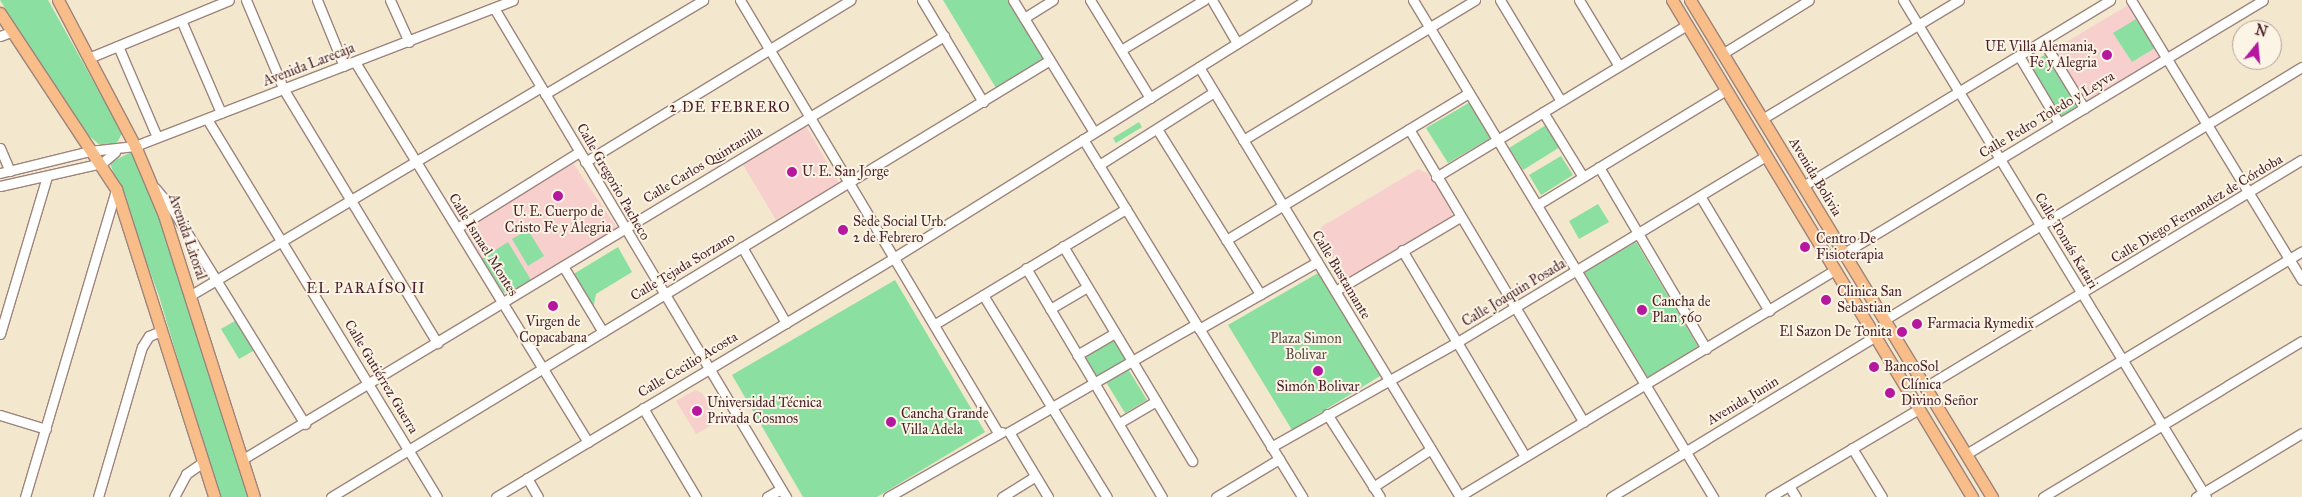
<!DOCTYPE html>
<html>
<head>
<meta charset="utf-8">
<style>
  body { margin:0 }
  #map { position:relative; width:2302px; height:497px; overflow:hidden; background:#f3e8cd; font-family:"IM FELL Great Primer",serif }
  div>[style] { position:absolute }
  .built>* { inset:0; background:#f7d0ce }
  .green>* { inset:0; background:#8bdfa0 }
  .roads { filter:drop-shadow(1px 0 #9e847c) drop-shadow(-1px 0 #9e847c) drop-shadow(0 1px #9e847c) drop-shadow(0 -1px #9e847c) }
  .minor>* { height:9px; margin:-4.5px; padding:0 4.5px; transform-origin:4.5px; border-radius:4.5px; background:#fff }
  .major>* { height:11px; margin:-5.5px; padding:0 5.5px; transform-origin:5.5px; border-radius:5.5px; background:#f8bd89 }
  .dots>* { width:14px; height:14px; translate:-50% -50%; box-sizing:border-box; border:2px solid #fcf5e5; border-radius:50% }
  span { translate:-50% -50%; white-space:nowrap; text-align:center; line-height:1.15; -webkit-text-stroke:4px #fcf5e5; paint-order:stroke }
  .poi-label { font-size:14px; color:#4a1f2b }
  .right { translate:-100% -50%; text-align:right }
  .left { translate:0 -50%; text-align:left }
  .street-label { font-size:14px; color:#4a1f2b }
  .park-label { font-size:14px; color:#5a4f48 }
  .neighbourhood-label { font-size:15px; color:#4a1f2b; letter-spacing:1px }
  .north { position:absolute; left:2232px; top:20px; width:50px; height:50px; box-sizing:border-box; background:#fcf5e5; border:1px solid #b59f9b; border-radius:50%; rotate:17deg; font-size:14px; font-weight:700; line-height:20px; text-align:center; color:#4a1f2b }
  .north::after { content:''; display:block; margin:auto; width:18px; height:22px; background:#b5179e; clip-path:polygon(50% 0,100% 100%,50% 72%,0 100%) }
</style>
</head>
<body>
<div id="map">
  <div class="built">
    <div style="clip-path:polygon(2128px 5px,2161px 60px,2086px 104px,2053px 50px)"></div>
    <div style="clip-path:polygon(806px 126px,839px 183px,776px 220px,743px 165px)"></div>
    <div style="clip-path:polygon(573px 163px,618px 229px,509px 294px,503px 292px,464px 228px)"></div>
    <div style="clip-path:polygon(1418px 169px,1427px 173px,1452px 207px,1452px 217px,1347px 278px,1342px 274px,1319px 237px,1321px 227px)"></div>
    <div style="clip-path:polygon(695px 390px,702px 393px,719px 421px,696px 434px,676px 401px)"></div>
  </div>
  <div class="green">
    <div style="clip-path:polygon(0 0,48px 0,122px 133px,116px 145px,102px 147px,79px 127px)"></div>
    <div style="clip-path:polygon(943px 0,1017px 0,1051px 56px,996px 88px)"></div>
    <div style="clip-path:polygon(2136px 19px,2155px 48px,2132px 62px,2113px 33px)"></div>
    <div style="clip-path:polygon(2046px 54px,2079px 108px,2063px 118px,2030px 64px)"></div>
    <div style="clip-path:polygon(1472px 101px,1494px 136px,1448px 163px,1426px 128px)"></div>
    <div style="clip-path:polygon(1139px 122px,1142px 127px,1116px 143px,1113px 138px)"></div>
    <div style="clip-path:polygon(1546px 125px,1560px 147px,1523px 170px,1509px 148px)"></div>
    <div style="clip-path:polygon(131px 152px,158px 208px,249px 497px,219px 497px,159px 296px,110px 163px)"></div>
    <div style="clip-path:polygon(1561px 156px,1573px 175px,1541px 195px,1529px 175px)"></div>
    <div style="clip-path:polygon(1598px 204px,1609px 222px,1579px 239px,1569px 221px)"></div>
    <div style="clip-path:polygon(528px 230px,544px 256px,528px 266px,512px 239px)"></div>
    <div style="clip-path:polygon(508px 242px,531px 280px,509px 294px,503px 292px,481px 259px)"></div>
    <div style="clip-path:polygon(1636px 242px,1699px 348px,1648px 378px,1584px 272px)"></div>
    <div style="clip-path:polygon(618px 247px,632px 272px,596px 294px,593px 309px,572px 275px)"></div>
    <div style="clip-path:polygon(1325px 269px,1385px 373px,1292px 430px,1228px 325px)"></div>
    <div style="clip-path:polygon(895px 280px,985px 432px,877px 497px,803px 497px,732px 375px)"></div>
    <div style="clip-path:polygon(240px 318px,258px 348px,239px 359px,221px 329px)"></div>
    <div style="clip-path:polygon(1114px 335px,1129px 360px,1095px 380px,1080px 355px)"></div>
    <div style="clip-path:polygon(1128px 369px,1147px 400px,1125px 413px,1106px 382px)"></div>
  </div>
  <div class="roads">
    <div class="minor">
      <div style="left:246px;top:0;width:98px;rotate:67.1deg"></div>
      <div style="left:284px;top:90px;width:296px;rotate:58.8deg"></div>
      <div style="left:317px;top:0;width:71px;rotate:67.8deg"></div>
      <div style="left:390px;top:0;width:46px;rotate:65.7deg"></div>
      <div style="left:740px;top:0;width:502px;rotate:59.19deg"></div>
      <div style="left:922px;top:0;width:119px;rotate:59.1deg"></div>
      <div style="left:1013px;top:0;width:155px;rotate:58.5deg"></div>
      <div style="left:1090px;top:0;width:115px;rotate:58.5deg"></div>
      <div style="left:1212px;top:0;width:50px;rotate:59.8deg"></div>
      <div style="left:1413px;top:0;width:581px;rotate:58.88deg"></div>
      <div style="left:1500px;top:0;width:118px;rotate:58.9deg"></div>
      <div style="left:1579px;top:0;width:77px;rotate:58.8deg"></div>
      <div style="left:1903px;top:0;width:582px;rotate:58.63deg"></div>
      <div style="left:2131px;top:0;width:328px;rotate:58.6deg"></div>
      <div style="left:494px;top:8px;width:570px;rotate:59.16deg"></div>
      <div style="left:1024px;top:18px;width:34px;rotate:-32deg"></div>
      <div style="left:181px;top:20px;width:101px;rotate:66.7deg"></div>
      <div style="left:0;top:36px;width:12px;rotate:-20deg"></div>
      <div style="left:2043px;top:41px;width:79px;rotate:58.5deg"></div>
      <div style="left:118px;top:46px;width:99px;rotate:66.8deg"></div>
      <div style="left:1121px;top:50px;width:97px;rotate:-31.1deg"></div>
      <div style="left:1722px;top:54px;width:102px;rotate:-31.8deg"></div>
      <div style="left:2019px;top:56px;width:78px;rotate:59.2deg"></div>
      <div style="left:91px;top:57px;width:149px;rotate:-22.4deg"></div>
      <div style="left:355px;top:62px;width:446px;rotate:58.5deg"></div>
      <div style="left:1199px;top:67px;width:503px;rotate:58.74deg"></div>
      <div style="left:545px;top:94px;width:184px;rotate:-30.7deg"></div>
      <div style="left:1543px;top:112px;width:76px;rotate:58.4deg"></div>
      <div style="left:207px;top:119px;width:442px;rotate:58.7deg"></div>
      <div style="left:1762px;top:119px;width:230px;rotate:-31.1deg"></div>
      <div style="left:1157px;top:129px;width:195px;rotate:58deg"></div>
      <div style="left:1409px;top:129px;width:341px;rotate:59.2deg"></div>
      <div style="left:1083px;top:139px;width:420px;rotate:58.5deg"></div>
      <div style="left:1243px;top:140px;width:271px;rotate:-31.1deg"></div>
      <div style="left:0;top:148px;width:25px;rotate:67deg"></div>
      <div style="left:585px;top:162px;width:311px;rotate:-31.4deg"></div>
      <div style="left:1099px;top:165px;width:136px;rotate:-32.4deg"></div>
      <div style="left:1599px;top:167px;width:211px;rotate:59.5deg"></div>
      <div style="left:0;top:173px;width:93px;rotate:-13.7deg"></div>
      <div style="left:90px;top:151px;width:45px;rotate:-6.3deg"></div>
      <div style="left:135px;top:146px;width:405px;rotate:-21.1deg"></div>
      <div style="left:1436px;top:177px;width:293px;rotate:-31.2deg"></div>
      <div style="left:0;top:186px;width:105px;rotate:-12.7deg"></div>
      <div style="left:102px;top:163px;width:17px;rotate:-40deg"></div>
      <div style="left:1803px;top:186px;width:359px;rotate:-31.2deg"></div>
      <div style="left:155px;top:188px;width:25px;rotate:50deg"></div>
      <div style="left:171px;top:207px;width:255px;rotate:58.3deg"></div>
      <div style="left:1700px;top:196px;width:134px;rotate:59deg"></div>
      <div style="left:1537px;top:205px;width:221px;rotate:-31.3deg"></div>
      <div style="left:457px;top:228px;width:144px;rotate:-31.9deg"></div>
      <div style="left:1226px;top:240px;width:284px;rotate:-31.2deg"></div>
      <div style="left:1063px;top:246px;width:251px;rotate:59deg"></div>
      <div style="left:742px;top:247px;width:88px;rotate:59.9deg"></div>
      <div style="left:1402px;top:250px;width:240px;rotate:59.2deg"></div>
      <div style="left:1844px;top:253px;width:489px;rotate:-31.1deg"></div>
      <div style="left:563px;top:266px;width:77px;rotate:58.8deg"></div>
      <div style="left:1026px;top:268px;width:266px;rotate:59.3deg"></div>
      <div style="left:1335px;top:291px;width:145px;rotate:-30.6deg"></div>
      <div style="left:191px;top:295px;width:407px;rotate:-30.7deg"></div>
      <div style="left:983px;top:295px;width:237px;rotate:58.5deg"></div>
      <div style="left:1050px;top:309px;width:43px;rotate:-30.7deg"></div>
      <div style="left:1884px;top:320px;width:489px;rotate:-31.2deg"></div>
      <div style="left:935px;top:324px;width:223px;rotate:-31.1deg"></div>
      <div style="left:1199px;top:329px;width:136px;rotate:-29.6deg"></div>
      <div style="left:0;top:334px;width:165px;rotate:-73.4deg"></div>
      <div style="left:1077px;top:355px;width:44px;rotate:-30.1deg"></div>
      <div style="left:1925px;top:387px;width:440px;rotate:-31.1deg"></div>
      <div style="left:643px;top:408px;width:104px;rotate:59.2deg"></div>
      <div style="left:1327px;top:414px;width:98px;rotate:57.4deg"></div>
      <div style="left:0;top:415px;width:48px;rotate:16.9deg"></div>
      <div style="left:1119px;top:423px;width:43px;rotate:-30.7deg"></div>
      <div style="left:1009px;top:432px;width:216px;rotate:-30deg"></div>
      <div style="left:1009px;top:432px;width:76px;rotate:59deg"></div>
      <div style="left:1271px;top:447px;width:216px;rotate:-29.4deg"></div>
      <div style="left:1459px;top:341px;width:358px;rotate:-31.1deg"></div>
      <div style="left:1852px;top:448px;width:57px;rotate:58.5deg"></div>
      <div style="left:1966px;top:454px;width:393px;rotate:-31.1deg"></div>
      <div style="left:243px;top:459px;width:819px;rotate:-31.11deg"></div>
      <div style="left:527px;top:478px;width:22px;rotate:60deg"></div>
      <div style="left:1789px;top:486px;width:13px;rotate:58deg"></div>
      <div style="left:1373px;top:487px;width:69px;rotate:-33.2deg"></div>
      <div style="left:1460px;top:496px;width:438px;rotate:-31.1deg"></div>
      <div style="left:25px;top:497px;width:321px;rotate:-73.5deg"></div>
      <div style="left:98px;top:497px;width:156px;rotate:-73.7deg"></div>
      <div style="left:142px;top:347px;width:13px;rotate:-58deg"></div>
      <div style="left:149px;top:336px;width:13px;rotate:-23deg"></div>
      <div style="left:174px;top:497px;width:26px;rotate:-62deg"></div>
      <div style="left:186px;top:474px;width:21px;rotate:-35deg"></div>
      <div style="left:331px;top:497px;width:841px;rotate:-31.29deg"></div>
      <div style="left:496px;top:497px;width:466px;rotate:-31deg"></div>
      <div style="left:895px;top:257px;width:485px;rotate:-32deg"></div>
      <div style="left:767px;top:497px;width:16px;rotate:-30deg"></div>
      <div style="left:888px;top:497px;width:131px;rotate:-29.7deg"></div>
      <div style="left:1002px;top:497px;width:39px;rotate:-32deg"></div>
      <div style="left:1216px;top:497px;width:74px;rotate:-31.1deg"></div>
      <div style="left:1611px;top:497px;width:325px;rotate:-31.3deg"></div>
      <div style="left:1770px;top:497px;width:173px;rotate:-30.6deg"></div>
      <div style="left:2043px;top:497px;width:302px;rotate:-31.1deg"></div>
      <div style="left:2196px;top:497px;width:124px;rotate:-31.1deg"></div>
    </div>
    <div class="major">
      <div style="left:58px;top:0;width:165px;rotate:62.2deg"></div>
      <div style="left:135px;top:146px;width:75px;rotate:67.2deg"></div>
      <div style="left:164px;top:215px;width:296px;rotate:72.3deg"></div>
      <div style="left:1672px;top:0;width:581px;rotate:58.88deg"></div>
      <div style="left:1690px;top:0;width:582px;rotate:58.72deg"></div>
      <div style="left:0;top:13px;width:211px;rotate:56.6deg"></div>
      <div style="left:116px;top:189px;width:323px;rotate:72.3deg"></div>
    </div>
  </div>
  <div class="dots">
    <div style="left:2107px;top:55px;background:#b5179e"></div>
    <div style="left:792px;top:172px;background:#b5179e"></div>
    <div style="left:558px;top:196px;background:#b5179e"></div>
    <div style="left:843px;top:230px;background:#b5179e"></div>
    <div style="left:1805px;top:247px;background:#b5179e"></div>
    <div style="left:1826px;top:300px;background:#b5179e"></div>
    <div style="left:553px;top:306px;background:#b5179e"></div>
    <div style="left:1642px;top:310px;background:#b5179e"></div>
    <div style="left:1917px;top:324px;background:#b5179e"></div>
    <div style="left:1902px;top:332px;background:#b5179e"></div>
    <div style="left:1874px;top:367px;background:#b5179e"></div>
    <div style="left:1318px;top:371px;background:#b5179e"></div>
    <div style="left:1890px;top:393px;background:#b5179e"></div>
    <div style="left:697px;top:411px;background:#b5179e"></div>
    <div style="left:891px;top:422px;background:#b5179e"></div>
  </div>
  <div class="poi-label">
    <span class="right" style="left:2097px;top:55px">UE Villa Alemania,<br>Fe y Alegria</span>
    <span class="left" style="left:802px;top:172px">U. E. San Jorge</span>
    <span style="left:558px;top:220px">U. E. Cuerpo de<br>Cristo Fe y Alegria</span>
    <span class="left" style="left:853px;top:230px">Sede Social Urb.<br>2 de Febrero</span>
    <span class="left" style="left:1816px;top:247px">Centro De<br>Fisioterapia</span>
    <span class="left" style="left:1837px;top:300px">Clinica San<br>Sebastian</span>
    <span class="left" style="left:1652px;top:310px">Cancha de<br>Plan 560</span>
    <span style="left:553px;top:330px">Virgen de<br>Copacabana</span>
    <span class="left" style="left:1927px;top:324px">Farmacia Rymedix</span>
    <span class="right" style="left:1892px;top:332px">El Sazon De Tonita</span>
    <span class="left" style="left:1884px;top:367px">BancoSol</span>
    <span class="left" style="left:1901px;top:393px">Clínica<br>Divino Señor</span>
    <span style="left:1318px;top:387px">Simón Bolivar</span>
    <span class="left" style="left:707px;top:411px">Universidad Técnica<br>Privada Cosmos</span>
    <span class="left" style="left:901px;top:422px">Cancha Grande<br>Villa Adela</span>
  </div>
  <div class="street-label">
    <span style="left:309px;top:65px;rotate:-21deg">Avenida Larecaja</span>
    <span style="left:2047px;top:115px;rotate:-31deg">Calle Pedro Toledo y Leyva</span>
    <span style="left:703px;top:165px;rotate:-31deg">Calle Carlos Quintanilla</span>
    <span style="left:1815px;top:177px;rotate:59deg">Avenida Bolivia</span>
    <span style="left:613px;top:182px;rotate:60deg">Calle Gregorio Pacheco</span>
    <span style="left:2197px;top:209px;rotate:-31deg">Calle Diego Fernandez de Córdoba</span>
    <span style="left:187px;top:237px;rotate:71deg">Avenida Litoral</span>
    <span style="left:2066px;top:241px;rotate:59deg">Calle Tomás Katari</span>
    <span style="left:483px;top:245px;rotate:58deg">Calle Ismael Montes</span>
    <span style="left:683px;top:267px;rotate:-31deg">Calle Tejada Sorzano</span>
    <span style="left:1341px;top:275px;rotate:59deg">Calle Bustamante</span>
    <span style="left:1514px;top:293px;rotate:-31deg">Calle Joaquin Posada</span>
    <span style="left:688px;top:365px;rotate:-31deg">Calle Cecilio Acosta</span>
    <span style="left:381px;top:377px;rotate:59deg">Calle Gutiérrez Guerra</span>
    <span style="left:1743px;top:401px;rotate:-31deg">Avenida Junin</span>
  </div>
  <div class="park-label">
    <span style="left:1306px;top:347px">Plaza Simon<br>Bolivar</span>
  </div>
  <div class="neighbourhood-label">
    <span style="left:730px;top:108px">2 DE FEBRERO</span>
    <span style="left:366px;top:289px">EL PARAÍSO II</span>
  </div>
  <div class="north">N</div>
</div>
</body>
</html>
